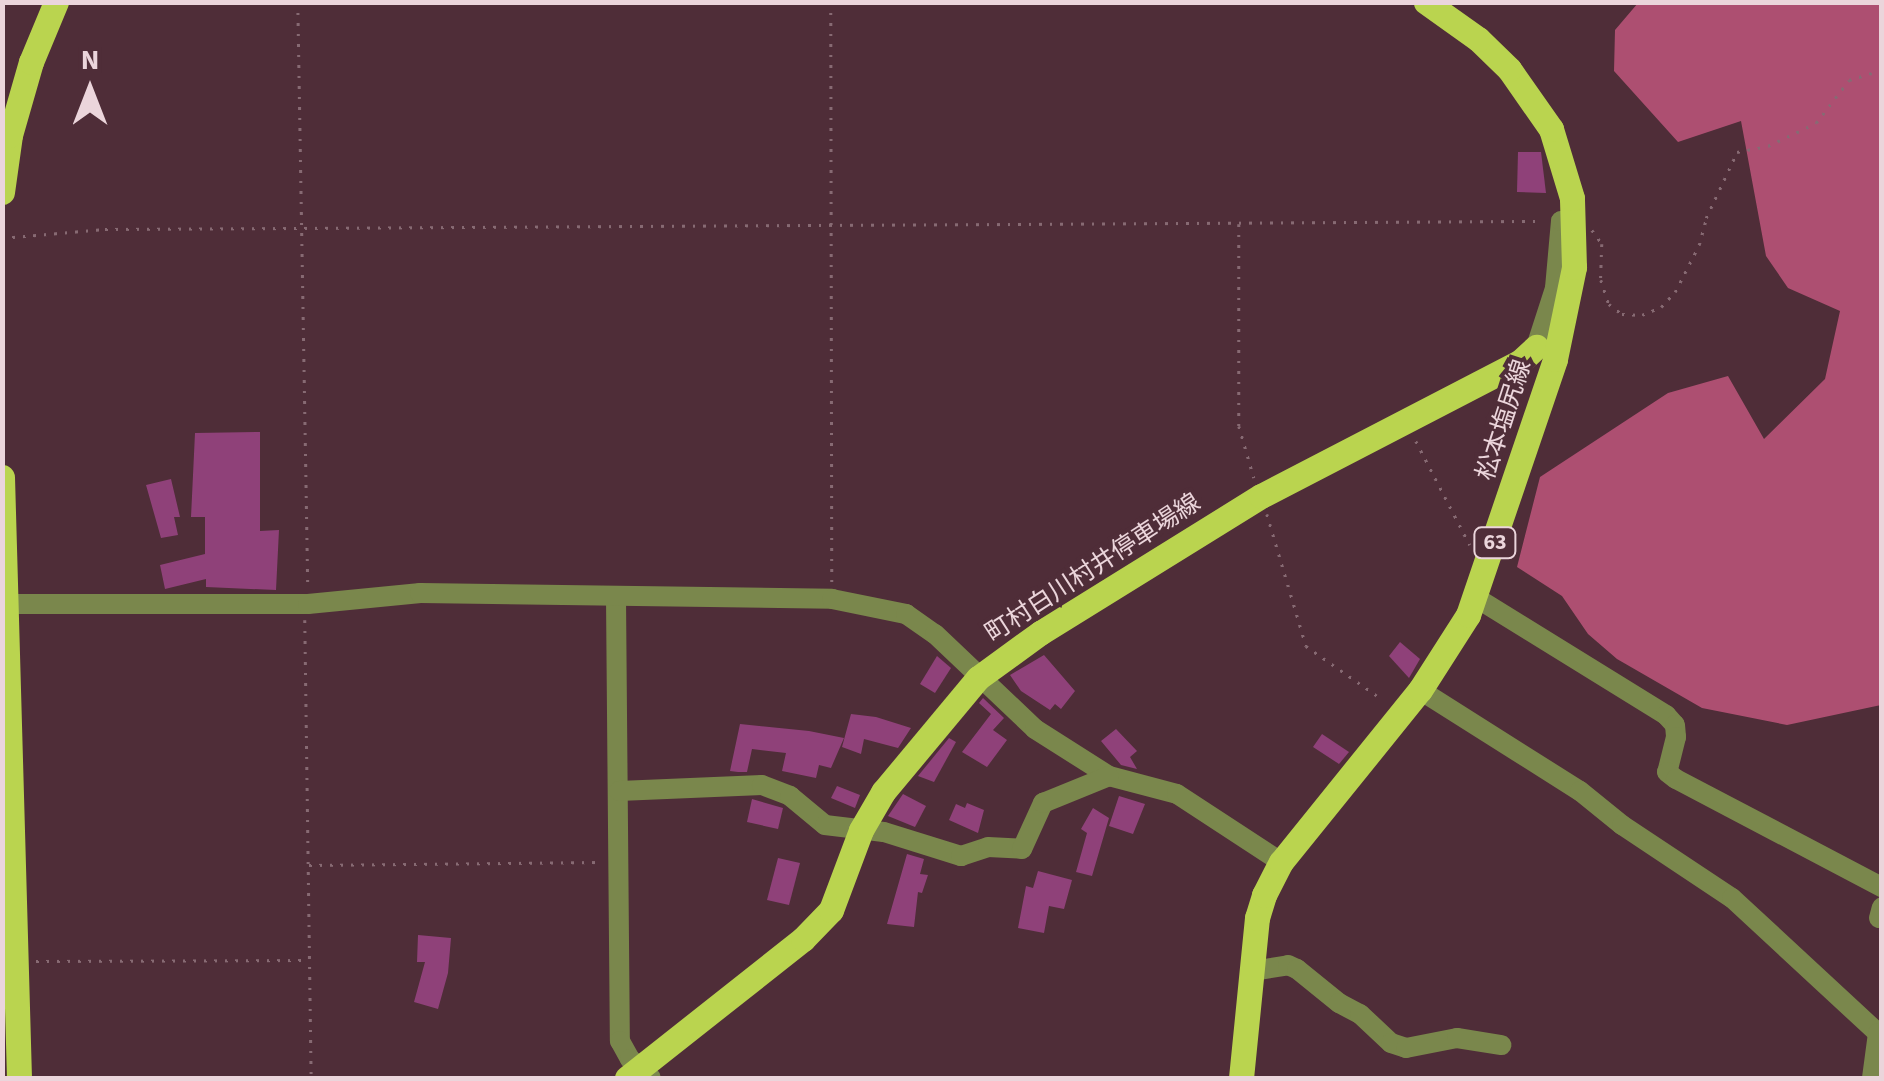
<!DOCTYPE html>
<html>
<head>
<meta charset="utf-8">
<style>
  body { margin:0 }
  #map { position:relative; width:1884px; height:1081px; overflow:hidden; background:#4f2d38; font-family:"Source Sans 3","Noto Sans JP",sans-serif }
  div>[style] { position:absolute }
  .forest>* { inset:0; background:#ad4f71 }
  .building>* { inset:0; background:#8f4179 }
  .path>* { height:2.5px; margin-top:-1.25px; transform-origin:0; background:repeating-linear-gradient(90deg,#876a73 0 2.5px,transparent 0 10.5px) }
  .minor>* { height:20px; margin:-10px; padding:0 10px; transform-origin:10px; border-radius:10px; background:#7a874c }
  .major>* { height:25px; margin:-12.5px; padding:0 12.5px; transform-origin:12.5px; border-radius:12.5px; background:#bad44f }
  span { translate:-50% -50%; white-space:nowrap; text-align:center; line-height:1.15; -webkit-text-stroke:8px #4f2d38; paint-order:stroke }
  .shield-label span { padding:2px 8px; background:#4f2d38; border:2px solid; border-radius:8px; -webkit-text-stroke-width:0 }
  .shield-label { font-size:22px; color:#ebd5db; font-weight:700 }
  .street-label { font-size:25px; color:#ebd5db }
  .frame { position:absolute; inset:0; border:5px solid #ebd5db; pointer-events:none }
  .north { position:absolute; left:40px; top:40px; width:100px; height:100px; -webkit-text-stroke:8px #4f2d38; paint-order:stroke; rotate:0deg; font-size:28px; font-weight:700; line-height:40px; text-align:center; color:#ebd5db }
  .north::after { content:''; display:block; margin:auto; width:35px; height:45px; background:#ebd5db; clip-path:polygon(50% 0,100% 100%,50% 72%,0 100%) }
</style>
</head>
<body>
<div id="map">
  <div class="forest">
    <div style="clip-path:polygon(1638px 3px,1881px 3px,1881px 705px,1787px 725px,1702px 708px,1617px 659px,1588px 634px,1562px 596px,1517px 567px,1540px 477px,1668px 393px,1728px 376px,1764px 439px,1825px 379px,1840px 311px,1788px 288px,1766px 256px,1741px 121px,1678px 142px,1614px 71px,1615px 30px)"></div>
  </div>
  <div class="building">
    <div style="clip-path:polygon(1518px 152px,1541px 152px,1546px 193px,1517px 192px)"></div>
    <div style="clip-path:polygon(260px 432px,260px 531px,279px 530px,276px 590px,206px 587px,206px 579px,165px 589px,160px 565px,205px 554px,205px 517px,191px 517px,195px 433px)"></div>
    <div style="clip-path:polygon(171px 479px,180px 517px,174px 517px,178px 535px,161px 538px,146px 485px)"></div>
    <div style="clip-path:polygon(1400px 642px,1420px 659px,1409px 678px,1389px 656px)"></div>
    <div style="clip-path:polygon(1044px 655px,1075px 691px,1061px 709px,1055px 704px,1050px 710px,1021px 691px,1010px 675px)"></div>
    <div style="clip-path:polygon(937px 656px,951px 668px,935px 693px,920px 684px)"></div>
    <div style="clip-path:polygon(983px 698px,1004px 718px,993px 730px,1007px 740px,987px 767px,962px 752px,991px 714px,979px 703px)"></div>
    <div style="clip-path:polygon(851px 714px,876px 717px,911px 728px,898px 748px,864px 739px,861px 754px,842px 747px)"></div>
    <div style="clip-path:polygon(740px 724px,809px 731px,844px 738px,831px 768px,819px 765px,816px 778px,782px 771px,786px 753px,752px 749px,747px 772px,738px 772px,730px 771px)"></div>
    <div style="clip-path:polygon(1116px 729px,1137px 751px,1130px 757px,1137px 769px,1121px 765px,1101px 741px)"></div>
    <div style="clip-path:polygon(1322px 734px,1349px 752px,1339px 764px,1313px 747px)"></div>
    <div style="clip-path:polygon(949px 738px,956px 742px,934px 782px,918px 776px)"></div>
    <div style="clip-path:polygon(837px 786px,860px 795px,855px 808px,831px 798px)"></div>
    <div style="clip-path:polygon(903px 794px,926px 806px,915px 827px,888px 816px)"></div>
    <div style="clip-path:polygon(1119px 796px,1145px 804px,1133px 834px,1109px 826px)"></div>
    <div style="clip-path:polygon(752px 799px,783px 808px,778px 829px,747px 822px)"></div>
    <div style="clip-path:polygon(967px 803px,984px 810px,978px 833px,949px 820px,956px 804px,965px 808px)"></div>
    <div style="clip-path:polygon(1093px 808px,1109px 818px,1092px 876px,1076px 872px,1087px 833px,1081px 829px)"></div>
    <div style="clip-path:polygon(907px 854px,924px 859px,920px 874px,928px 875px,922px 893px,918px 892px,914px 927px,887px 924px)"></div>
    <div style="clip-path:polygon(778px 858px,800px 863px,789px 905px,767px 900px)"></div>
    <div style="clip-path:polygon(1038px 871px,1072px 880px,1064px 909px,1049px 906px,1044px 933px,1018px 928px,1026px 886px,1033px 888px)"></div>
    <div style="clip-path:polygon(418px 935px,451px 938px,448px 973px,438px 1009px,414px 1002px,425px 962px,417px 962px)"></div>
  </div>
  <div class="path">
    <div style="left:298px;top:2px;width:585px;rotate:89.02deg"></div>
    <div style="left:831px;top:2px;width:581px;rotate:89.9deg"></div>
    <div style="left:1239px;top:224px;width:202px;rotate:90deg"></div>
    <div style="left:1239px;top:426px;width:54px;rotate:73.9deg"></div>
    <div style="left:1592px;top:230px;width:17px;rotate:54deg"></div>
    <div style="left:1602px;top:244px;width:36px;rotate:92deg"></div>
    <div style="left:1601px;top:280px;width:25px;rotate:72deg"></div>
    <div style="left:1609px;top:304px;width:16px;rotate:38deg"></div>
    <div style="left:1622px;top:314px;width:20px;rotate:3deg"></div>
    <div style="left:1642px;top:315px;width:21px;rotate:-23deg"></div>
    <div style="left:1661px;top:307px;width:21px;rotate:-47deg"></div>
    <div style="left:1675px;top:292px;width:53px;rotate:-62.9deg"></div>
    <div style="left:1699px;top:245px;width:28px;rotate:-75deg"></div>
    <div style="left:1706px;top:218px;width:73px;rotate:-64.8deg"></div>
    <div style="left:1737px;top:152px;width:32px;rotate:-11deg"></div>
    <div style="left:1768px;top:146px;width:53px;rotate:-25.6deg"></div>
    <div style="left:1816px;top:123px;width:54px;rotate:-52.5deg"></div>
    <div style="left:1849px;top:80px;width:34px;rotate:-17deg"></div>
    <div style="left:2px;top:238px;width:103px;rotate:-5deg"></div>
    <div style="left:105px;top:229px;width:1436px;rotate:-0.32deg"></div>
    <div style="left:1416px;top:441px;width:117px;rotate:62.6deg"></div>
    <div style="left:1267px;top:514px;width:138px;rotate:73.5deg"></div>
    <div style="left:1306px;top:646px;width:94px;rotate:35deg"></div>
    <div style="left:305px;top:620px;width:458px;rotate:89.2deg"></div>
    <div style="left:309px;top:865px;width:292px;rotate:-0.6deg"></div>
    <div style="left:36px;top:961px;width:272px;rotate:-0.2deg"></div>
  </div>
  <div class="minor">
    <div style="left:1536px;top:347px;width:62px;rotate:-72.1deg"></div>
    <div style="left:1555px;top:288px;width:67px;rotate:-84.9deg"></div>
    <div style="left:1561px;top:221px;width:14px"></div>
    <div style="left:1475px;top:597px;width:225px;rotate:31.7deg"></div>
    <div style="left:1666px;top:715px;width:13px;rotate:48deg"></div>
    <div style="left:1675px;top:725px;width:12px;rotate:85deg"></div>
    <div style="left:1676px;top:737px;width:36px;rotate:104deg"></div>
    <div style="left:1667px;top:772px;width:11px;rotate:38deg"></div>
    <div style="left:1676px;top:779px;width:233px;rotate:27.7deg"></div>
    <div style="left:616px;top:598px;width:443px;rotate:89.5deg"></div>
    <div style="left:620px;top:1041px;width:21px;rotate:61deg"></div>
    <div style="left:630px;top:1059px;width:28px;rotate:42deg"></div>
    <div style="left:6px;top:604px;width:302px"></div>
    <div style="left:308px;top:604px;width:113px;rotate:-5.6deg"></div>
    <div style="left:420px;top:593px;width:412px;rotate:0.8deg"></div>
    <div style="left:832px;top:599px;width:76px;rotate:11.5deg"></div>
    <div style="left:906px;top:614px;width:35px;rotate:35deg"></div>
    <div style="left:935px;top:634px;width:138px;rotate:43.5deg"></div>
    <div style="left:1035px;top:729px;width:88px;rotate:32.4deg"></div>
    <div style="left:1109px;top:776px;width:70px;rotate:14.8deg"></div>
    <div style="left:1177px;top:794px;width:124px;rotate:33.2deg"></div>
    <div style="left:1420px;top:690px;width:189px;rotate:32.3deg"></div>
    <div style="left:1580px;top:791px;width:54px;rotate:39deg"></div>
    <div style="left:1622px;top:825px;width:132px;rotate:33.6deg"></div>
    <div style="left:1732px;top:898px;width:199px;rotate:42.8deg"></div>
    <div style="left:1878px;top:1033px;width:45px;rotate:97.6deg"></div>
    <div style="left:619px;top:791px;width:143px;rotate:-2.4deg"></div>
    <div style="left:762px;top:785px;width:30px;rotate:21deg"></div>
    <div style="left:790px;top:796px;width:45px;rotate:39.6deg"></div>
    <div style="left:825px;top:825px;width:59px;rotate:6.8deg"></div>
    <div style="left:884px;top:832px;width:81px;rotate:17.3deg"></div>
    <div style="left:961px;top:856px;width:28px;rotate:-18deg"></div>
    <div style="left:988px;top:847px;width:34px;rotate:3deg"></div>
    <div style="left:1022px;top:849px;width:51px;rotate:-65.5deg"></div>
    <div style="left:1043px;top:803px;width:71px;rotate:-22.2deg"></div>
    <div style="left:1879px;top:918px;width:11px;rotate:-75deg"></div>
    <div style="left:1252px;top:971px;width:36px;rotate:-9deg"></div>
    <div style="left:1288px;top:965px;width:10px;rotate:24deg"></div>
    <div style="left:1297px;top:969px;width:54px;rotate:39deg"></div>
    <div style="left:1339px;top:1003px;width:24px;rotate:28deg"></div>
    <div style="left:1360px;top:1014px;width:42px;rotate:43.1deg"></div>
    <div style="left:1391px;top:1043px;width:16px;rotate:18deg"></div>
    <div style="left:1406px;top:1048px;width:52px;rotate:-11.1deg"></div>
    <div style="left:1457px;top:1038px;width:45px;rotate:9deg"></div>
  </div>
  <div class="major">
    <div style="left:2px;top:192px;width:58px;rotate:-82deg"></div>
    <div style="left:10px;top:135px;width:76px;rotate:-74deg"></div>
    <div style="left:31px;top:62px;width:65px;rotate:-67.4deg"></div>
    <div style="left:2px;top:477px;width:601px;rotate:88.38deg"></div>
    <div style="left:627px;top:1078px;width:224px;rotate:-38.3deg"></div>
    <div style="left:803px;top:939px;width:40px;rotate:-46deg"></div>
    <div style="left:831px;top:910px;width:85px;rotate:-69.4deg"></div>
    <div style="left:861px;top:830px;width:44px;rotate:-59.9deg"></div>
    <div style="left:883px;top:792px;width:148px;rotate:-50.2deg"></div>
    <div style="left:978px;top:678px;width:77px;rotate:-36deg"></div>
    <div style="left:1040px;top:633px;width:260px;rotate:-31.8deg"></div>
    <div style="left:1261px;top:496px;width:293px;rotate:-27.4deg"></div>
    <div style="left:1521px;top:361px;width:21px;rotate:-43deg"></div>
    <div style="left:1241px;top:1078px;width:161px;rotate:-84.3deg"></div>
    <div style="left:1257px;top:918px;width:24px;rotate:-73deg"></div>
    <div style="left:1264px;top:895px;width:37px;rotate:-63deg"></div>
    <div style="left:1281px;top:862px;width:221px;rotate:-51.1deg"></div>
    <div style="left:1420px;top:690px;width:89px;rotate:-57.4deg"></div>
    <div style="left:1468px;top:615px;width:270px;rotate:-71.2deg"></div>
    <div style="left:1555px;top:359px;width:94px;rotate:-78.3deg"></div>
    <div style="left:1574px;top:267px;width:69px;rotate:-91.7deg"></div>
    <div style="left:1572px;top:198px;width:72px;rotate:-106.9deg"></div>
    <div style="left:1551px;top:129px;width:73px;rotate:-125deg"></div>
    <div style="left:1509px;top:69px;width:43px;rotate:-135.9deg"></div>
    <div style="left:1478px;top:39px;width:64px;rotate:-144.6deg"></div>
  </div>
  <div class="shield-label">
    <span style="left:1495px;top:543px">63</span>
  </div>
  <div class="street-label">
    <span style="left:1504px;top:420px;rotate:-72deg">松本塩尻線</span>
    <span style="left:1093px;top:568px;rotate:-33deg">町村白川村井停車場線</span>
  </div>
  <div class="frame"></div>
  <div class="north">N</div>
</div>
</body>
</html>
